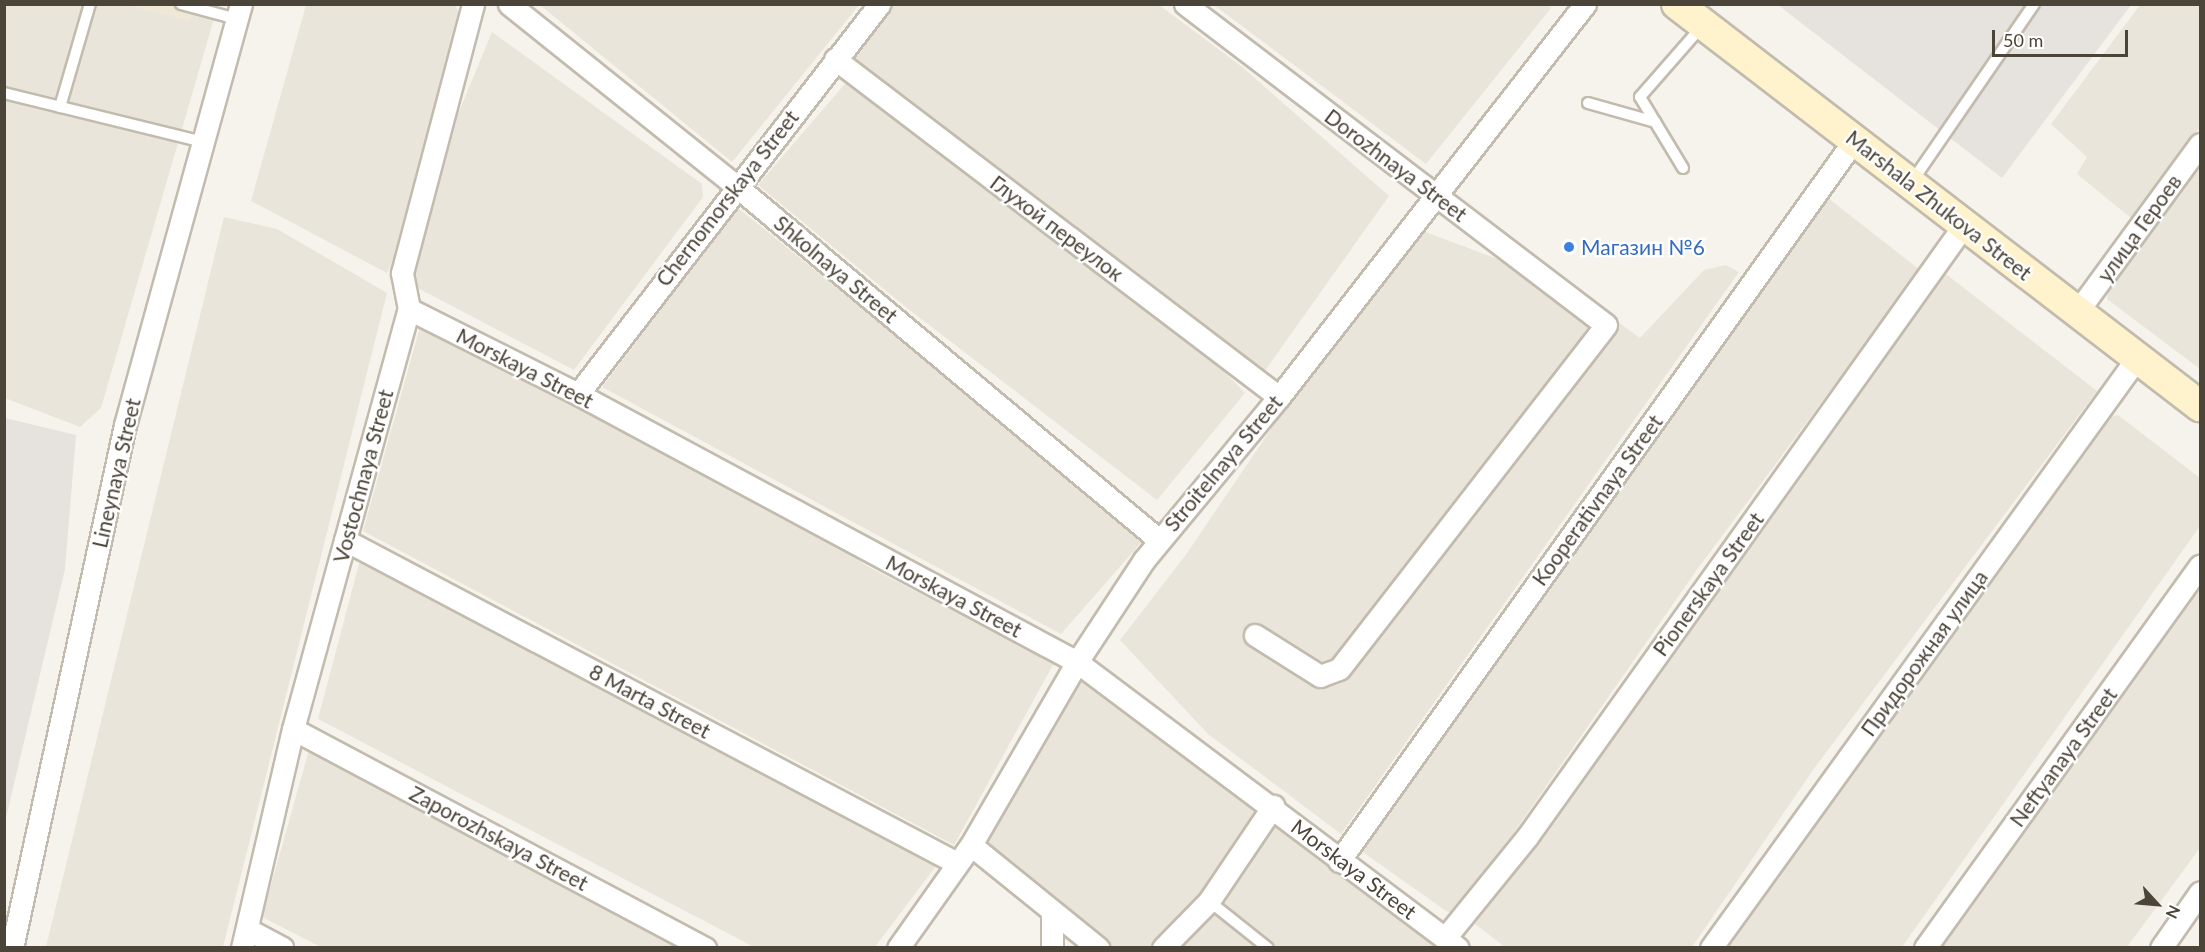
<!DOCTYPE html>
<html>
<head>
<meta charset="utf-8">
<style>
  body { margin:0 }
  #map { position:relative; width:2205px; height:952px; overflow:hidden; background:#f6f3ec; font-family:Lato,sans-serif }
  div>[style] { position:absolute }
  .residential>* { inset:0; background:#eae5da }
  .industrial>* { inset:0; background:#e6e2dd }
  .education>* { inset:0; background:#efe8d6 }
  .roads { filter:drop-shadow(2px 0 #c2bbae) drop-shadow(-2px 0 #c2bbae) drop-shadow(0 2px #c2bbae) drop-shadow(0 -2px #c2bbae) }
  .service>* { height:10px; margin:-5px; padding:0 5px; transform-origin:5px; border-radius:5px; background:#fff }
  .minor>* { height:21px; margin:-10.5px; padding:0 10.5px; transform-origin:10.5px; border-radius:10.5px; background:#fff }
  .secondary>* { height:30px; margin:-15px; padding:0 15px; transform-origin:15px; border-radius:15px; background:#fff3cd }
  .dots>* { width:16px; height:16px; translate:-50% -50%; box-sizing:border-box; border:3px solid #fff; border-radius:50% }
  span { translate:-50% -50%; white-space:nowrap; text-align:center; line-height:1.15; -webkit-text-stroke:4.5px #fff; paint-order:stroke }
  .street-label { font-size:21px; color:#4b4439 }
  .shop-label { font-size:21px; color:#366cbe }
  .left { translate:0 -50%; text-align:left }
  .frame { position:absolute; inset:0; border:6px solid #4b4439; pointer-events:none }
  .north { position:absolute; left:2127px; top:874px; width:60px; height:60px; -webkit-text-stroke:4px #fff; paint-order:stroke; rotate:116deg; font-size:16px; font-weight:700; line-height:24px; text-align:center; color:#4b4439 }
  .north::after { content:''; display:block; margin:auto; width:21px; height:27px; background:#4b4439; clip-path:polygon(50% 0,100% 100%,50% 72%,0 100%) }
  .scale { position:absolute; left:1992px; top:30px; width:136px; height:27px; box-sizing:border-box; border:3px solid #4b4439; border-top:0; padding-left:8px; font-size:18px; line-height:21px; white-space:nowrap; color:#4b4439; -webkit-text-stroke:4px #fff; paint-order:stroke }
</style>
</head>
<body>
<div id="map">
  <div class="residential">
    <div style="clip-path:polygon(4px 5px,218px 5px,101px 408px,80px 427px,5px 398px)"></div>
    <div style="clip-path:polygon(306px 5px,455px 5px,465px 27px,408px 227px,387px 273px,251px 201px)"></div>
    <div style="clip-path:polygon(540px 5px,859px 5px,732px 162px)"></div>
    <div style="clip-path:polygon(894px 5px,1159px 5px,1241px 66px,1389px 196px,1264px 372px,852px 63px)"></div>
    <div style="clip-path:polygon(1547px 5px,1551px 8px,1426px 164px,1214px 5px)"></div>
    <div style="clip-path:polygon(2140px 5px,2200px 5px,2200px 127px,2131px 218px,2077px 174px,2087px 157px,2051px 124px)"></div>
    <div style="clip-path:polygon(492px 32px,702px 184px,703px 197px,574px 370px,410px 284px,439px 160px)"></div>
    <div style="clip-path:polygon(849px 79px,1208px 355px,1245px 393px,1157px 500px,907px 308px,758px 185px)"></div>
    <div style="clip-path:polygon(2200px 158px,2200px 369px,2107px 299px,2109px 283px)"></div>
    <div style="clip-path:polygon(1828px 198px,1920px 270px,1696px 571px,1506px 844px,1453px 913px,1446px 911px,1357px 848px,1750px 292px)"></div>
    <div style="clip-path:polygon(738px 208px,1146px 537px,1061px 634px,602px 387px)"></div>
    <div style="clip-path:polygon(224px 217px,277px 229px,387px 293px,223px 947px,46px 947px)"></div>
    <div style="clip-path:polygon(1423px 231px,1569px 286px,1640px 338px,1704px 270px,1726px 265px,1739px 272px,1341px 834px,1208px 734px,1120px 640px,1185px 556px,1328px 345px)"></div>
    <div style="clip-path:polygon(1942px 271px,2097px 391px,1813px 770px,1692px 947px,1505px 947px,1475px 924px,1576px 777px)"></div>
    <div style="clip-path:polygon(420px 327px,626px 426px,831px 537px,865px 565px,1054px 663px,954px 845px,363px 531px)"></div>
    <div style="clip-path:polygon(2118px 415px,2200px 478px,2200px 526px,1902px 947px,1718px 948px,2101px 418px)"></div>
    <div style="clip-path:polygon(360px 560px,939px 862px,875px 947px,754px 947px,318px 719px)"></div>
    <div style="clip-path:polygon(2200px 581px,2200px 848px,2127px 947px,1932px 948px)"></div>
    <div style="clip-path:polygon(1081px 673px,1442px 947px,1113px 947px,987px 843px)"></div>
    <div style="clip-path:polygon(311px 743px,694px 947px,321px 947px,262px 917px)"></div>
  </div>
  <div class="industrial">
    <div style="clip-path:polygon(1778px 5px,2131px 5px,2002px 178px)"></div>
    <div style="clip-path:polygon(5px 418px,76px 435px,65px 569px,5px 822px)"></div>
  </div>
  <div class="education">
    <div style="clip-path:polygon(126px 5px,194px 5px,190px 21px)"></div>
  </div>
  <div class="roads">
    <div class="service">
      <div style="left:181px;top:4px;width:58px;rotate:15deg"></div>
      <div style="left:4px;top:93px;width:205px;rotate:13.8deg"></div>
      <div style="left:1588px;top:103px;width:70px;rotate:15.8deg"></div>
      <div style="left:60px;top:107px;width:107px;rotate:-73.8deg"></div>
      <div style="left:1683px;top:168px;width:83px;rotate:-121.2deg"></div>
      <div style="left:1640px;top:97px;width:96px;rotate:-48.8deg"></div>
      <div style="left:1911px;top:183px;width:217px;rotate:-55.5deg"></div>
      <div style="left:1209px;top:901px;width:75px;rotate:38.5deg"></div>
    </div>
    <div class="minor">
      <div style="left:509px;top:4px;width:290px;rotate:38.7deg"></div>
      <div style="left:735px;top:185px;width:553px;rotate:39.94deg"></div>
      <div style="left:1185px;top:4px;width:529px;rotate:37.32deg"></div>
      <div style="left:1606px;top:325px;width:435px;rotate:127.8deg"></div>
      <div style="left:1339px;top:669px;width:20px;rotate:160deg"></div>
      <div style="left:1320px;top:676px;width:77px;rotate:-147.8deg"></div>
      <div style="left:835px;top:59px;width:558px;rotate:37.28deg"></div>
      <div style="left:409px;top:309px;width:189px;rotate:26.7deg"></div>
      <div style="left:578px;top:394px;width:566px;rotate:28.24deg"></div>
      <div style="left:1077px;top:662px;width:476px;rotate:36.9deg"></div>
      <div style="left:2077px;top:312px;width:208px;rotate:-53.8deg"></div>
      <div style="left:578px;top:394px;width:493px;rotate:-52.3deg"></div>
      <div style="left:345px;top:540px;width:690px;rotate:27.83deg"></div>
      <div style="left:293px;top:729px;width:467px;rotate:28deg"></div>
      <div style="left:971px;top:845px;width:164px;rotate:39deg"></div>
      <div style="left:1339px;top:861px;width:887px;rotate:-54.45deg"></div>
      <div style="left:247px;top:929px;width:40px;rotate:28deg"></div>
      <div style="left:1445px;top:938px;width:130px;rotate:-50.9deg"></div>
      <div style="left:1527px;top:837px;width:752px;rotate:-54.47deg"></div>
      <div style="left:12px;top:948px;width:535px;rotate:-77.81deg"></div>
      <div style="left:125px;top:425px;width:437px;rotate:-74.6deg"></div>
      <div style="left:242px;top:948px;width:225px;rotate:-76.9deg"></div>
      <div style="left:293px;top:729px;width:436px;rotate:-74.6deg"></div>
      <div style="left:409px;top:309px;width:37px;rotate:-101deg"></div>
      <div style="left:402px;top:273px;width:278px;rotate:-75.2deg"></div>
      <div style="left:898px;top:948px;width:126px;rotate:-54.7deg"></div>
      <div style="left:971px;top:845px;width:211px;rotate:-59.9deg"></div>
      <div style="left:1077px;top:662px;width:122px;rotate:-56.7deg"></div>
      <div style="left:1144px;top:560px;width:212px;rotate:-50.4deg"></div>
      <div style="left:1279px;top:397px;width:498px;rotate:-52.1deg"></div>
      <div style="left:1052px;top:948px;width:37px;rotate:-90deg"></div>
      <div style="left:1163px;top:948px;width:66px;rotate:-45.6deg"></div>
      <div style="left:1209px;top:901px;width:115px;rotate:-56deg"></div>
      <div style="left:1711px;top:948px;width:728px;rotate:-54.17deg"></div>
      <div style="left:1925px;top:948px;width:471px;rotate:-54.3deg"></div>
      <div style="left:2161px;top:948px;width:68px;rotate:-55.1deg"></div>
    </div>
    <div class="secondary">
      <div style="left:1677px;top:4px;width:660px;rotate:37.55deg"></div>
    </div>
  </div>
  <div class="dots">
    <div style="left:1569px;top:247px;background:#3f7fe0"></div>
  </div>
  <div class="street-label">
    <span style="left:1396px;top:165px;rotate:37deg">Dorozhnaya Street</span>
    <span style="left:727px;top:198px;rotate:-52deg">Chernomorskaya Street</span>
    <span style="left:1939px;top:205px;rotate:38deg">Marshala Zhukova Street</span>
    <span style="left:1057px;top:228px;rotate:37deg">Глухой переулок</span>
    <span style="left:2139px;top:228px;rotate:-54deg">улица Героев</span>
    <span style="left:836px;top:269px;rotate:40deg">Shkolnaya Street</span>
    <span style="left:525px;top:368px;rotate:27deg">Morskaya Street</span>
    <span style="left:1223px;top:463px;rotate:-50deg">Stroitelnaya Street</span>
    <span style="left:116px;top:473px;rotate:-77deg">Lineynaya Street</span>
    <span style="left:363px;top:476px;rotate:-75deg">Vostochnaya Street</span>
    <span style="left:1597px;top:500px;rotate:-54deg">Kooperativnaya Street</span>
    <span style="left:1708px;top:584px;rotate:-54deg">Pionerskaya Street</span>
    <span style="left:954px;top:596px;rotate:28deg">Morskaya Street</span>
    <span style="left:1924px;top:653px;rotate:-54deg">Придорожная улица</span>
    <span style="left:650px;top:701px;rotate:28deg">8 Marta Street</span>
    <span style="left:2063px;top:757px;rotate:-54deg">Neftyanaya Street</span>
    <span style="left:499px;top:838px;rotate:28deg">Zaporozhskaya Street</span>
    <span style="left:1354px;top:869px;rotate:37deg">Morskaya Street</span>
  </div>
  <div class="shop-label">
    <span class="left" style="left:1581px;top:247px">Магазин №6</span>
  </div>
  <div class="frame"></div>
  <div class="north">N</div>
  <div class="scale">50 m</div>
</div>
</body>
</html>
